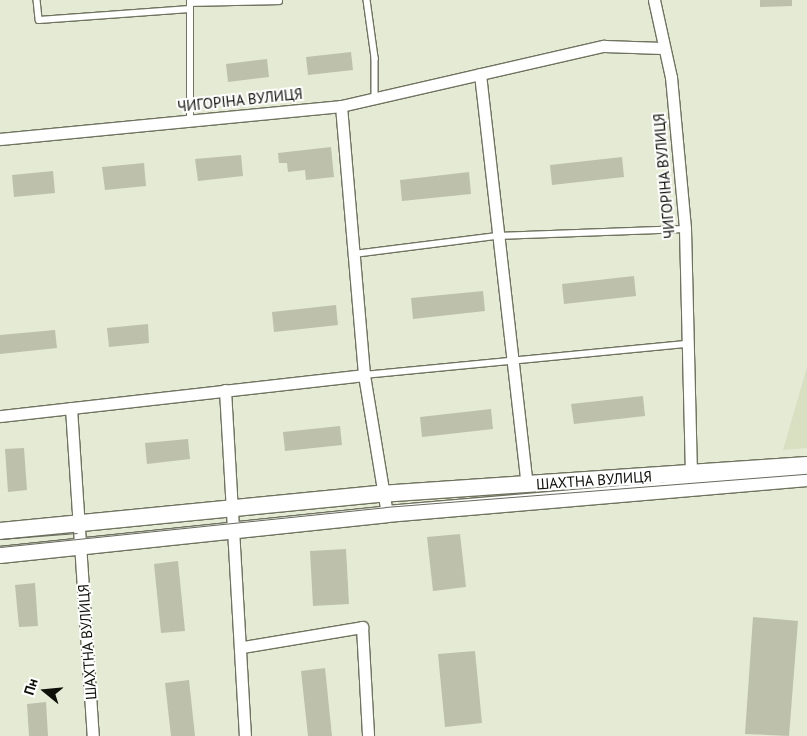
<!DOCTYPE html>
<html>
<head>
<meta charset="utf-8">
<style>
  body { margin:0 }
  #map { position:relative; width:807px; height:736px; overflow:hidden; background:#e5ead4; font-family:"PT Sans",sans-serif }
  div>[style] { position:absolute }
  .built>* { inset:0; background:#d9dfc1 }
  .building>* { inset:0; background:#bdc1ac }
  .roads { filter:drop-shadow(1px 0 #6f735f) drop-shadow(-1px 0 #6f735f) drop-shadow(0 1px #6f735f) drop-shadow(0 -1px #6f735f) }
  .service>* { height:5.5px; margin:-2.75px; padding:0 2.75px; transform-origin:2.75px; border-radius:2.75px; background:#fff }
  .minor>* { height:11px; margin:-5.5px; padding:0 5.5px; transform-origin:5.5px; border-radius:5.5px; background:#fff }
  .secondary>* { height:16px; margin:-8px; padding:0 8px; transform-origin:8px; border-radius:8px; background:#fff }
  .tram>* { height:1px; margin:-0.5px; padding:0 0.5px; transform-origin:0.5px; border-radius:0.5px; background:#676a5d }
  span { translate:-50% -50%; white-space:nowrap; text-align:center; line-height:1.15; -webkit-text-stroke:4px #fff; paint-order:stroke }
  .street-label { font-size:15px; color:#0f1009 }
  .north { position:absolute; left:20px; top:666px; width:50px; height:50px; -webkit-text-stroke:4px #fff; paint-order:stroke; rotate:287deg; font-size:14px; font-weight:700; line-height:20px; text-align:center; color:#0f1009 }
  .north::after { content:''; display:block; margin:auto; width:18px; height:22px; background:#0f1009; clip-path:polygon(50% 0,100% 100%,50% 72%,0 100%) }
</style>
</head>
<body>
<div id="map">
  <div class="built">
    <div style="clip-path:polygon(807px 367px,807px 448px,783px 450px)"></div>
  </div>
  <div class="building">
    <div style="clip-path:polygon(760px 0,792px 0,792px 6px,760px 7px)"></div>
    <div style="clip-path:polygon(351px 52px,353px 70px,308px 75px,306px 57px)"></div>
    <div style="clip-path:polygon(267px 59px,269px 77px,228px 82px,226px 64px)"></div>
    <div style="clip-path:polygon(331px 147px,334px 177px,306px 180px,305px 170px,288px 172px,287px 163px,279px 163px,278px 153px)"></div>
    <div style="clip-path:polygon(241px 155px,243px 176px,198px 181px,195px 159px)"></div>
    <div style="clip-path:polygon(622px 157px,624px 177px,552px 185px,550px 165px)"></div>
    <div style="clip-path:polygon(144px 163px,146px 186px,105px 190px,102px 167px)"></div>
    <div style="clip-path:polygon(53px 171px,55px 193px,14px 197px,12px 175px)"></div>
    <div style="clip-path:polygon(469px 172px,471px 194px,402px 201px,400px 180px)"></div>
    <div style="clip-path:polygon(634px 276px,636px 296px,564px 304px,562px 284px)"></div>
    <div style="clip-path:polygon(483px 291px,485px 311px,413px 319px,411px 298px)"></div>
    <div style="clip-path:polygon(336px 305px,338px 325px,274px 332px,272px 312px)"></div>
    <div style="clip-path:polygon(148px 324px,149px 343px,109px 347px,107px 328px)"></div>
    <div style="clip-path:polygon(55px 330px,57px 348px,0 354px,0 335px)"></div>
    <div style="clip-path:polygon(643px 396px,645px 416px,574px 424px,571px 404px)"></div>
    <div style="clip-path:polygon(491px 409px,493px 429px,422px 437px,420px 417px)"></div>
    <div style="clip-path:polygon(340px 426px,342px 445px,285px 451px,283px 432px)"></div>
    <div style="clip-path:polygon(188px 439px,190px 459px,147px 464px,145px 443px)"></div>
    <div style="clip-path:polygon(24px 448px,27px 490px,8px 492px,5px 449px)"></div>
    <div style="clip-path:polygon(460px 534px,466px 587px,433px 591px,427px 537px)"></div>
    <div style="clip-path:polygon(346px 549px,349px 604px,313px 606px,310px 551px)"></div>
    <div style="clip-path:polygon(178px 561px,185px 631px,161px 633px,154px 564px)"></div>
    <div style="clip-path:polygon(35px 583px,38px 626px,19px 627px,15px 585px)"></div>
    <div style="clip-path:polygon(753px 617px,798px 621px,789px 736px,745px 734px)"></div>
    <div style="clip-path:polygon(475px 651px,482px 723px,445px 727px,438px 654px)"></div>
    <div style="clip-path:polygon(325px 668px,332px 736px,308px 736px,301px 671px)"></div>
    <div style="clip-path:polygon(189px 680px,195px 736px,171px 736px,165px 683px)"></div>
    <div style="clip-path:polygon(46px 702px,48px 736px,29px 736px,27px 704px)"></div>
  </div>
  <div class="roads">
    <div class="service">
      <div style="left:37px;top:0;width:20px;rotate:84deg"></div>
      <div style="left:39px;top:20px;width:151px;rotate:-4.2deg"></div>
      <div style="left:190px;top:0;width:120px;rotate:90deg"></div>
      <div style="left:367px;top:0;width:59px;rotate:82.1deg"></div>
      <div style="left:375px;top:58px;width:40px;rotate:90deg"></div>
      <div style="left:190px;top:3px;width:89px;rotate:-1.3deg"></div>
      <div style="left:354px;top:254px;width:144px;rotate:-7.2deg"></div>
      <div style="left:497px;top:236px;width:188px;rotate:-2.1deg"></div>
      <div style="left:364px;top:375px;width:325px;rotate:-5.5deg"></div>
    </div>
    <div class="minor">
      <div style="left:654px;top:0;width:79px;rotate:77.6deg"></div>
      <div style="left:671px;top:77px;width:153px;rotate:84.7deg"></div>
      <div style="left:685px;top:229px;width:251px;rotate:88.6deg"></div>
      <div style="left:480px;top:74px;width:414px;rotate:83.5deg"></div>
      <div style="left:341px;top:106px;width:270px;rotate:85.1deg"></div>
      <div style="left:364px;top:375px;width:141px;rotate:80.6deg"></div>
      <div style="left:0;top:139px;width:343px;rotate:-5.5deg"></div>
      <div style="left:341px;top:106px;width:270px;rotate:-12.9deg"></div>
      <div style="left:604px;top:46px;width:58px;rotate:2deg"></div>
      <div style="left:225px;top:390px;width:347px;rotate:86.7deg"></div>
      <div style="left:71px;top:408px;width:329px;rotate:86.2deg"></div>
      <div style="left:0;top:416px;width:366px;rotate:-6.4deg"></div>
      <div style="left:243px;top:647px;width:121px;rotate:-9.5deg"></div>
      <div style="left:362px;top:627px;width:109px;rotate:86.8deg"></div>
    </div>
    <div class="secondary">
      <div style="left:0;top:531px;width:382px;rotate:-5.6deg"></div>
      <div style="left:380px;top:494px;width:428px;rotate:-3.9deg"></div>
      <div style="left:0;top:555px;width:389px;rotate:-6deg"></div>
      <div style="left:387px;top:514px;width:422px;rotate:-4.9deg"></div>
    </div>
  </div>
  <div class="tram">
    <div style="left:0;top:539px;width:77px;rotate:-4.5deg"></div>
    <div style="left:0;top:547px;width:387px;rotate:-5.9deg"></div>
    <div style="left:385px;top:507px;width:423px;rotate:-4.5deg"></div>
  </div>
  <div class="street-label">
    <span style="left:240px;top:100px;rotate:-6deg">ЧИГОРІНА ВУЛИЦЯ</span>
    <span style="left:664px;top:176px;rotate:-95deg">ЧИГОРІНА ВУЛИЦЯ</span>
    <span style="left:594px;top:480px;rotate:-4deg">ШАХТНА ВУЛИЦЯ</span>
    <span style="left:87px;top:642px;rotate:-94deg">ШАХТНА ВУЛИЦЯ</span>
  </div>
  <div class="north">Пн</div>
</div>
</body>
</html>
